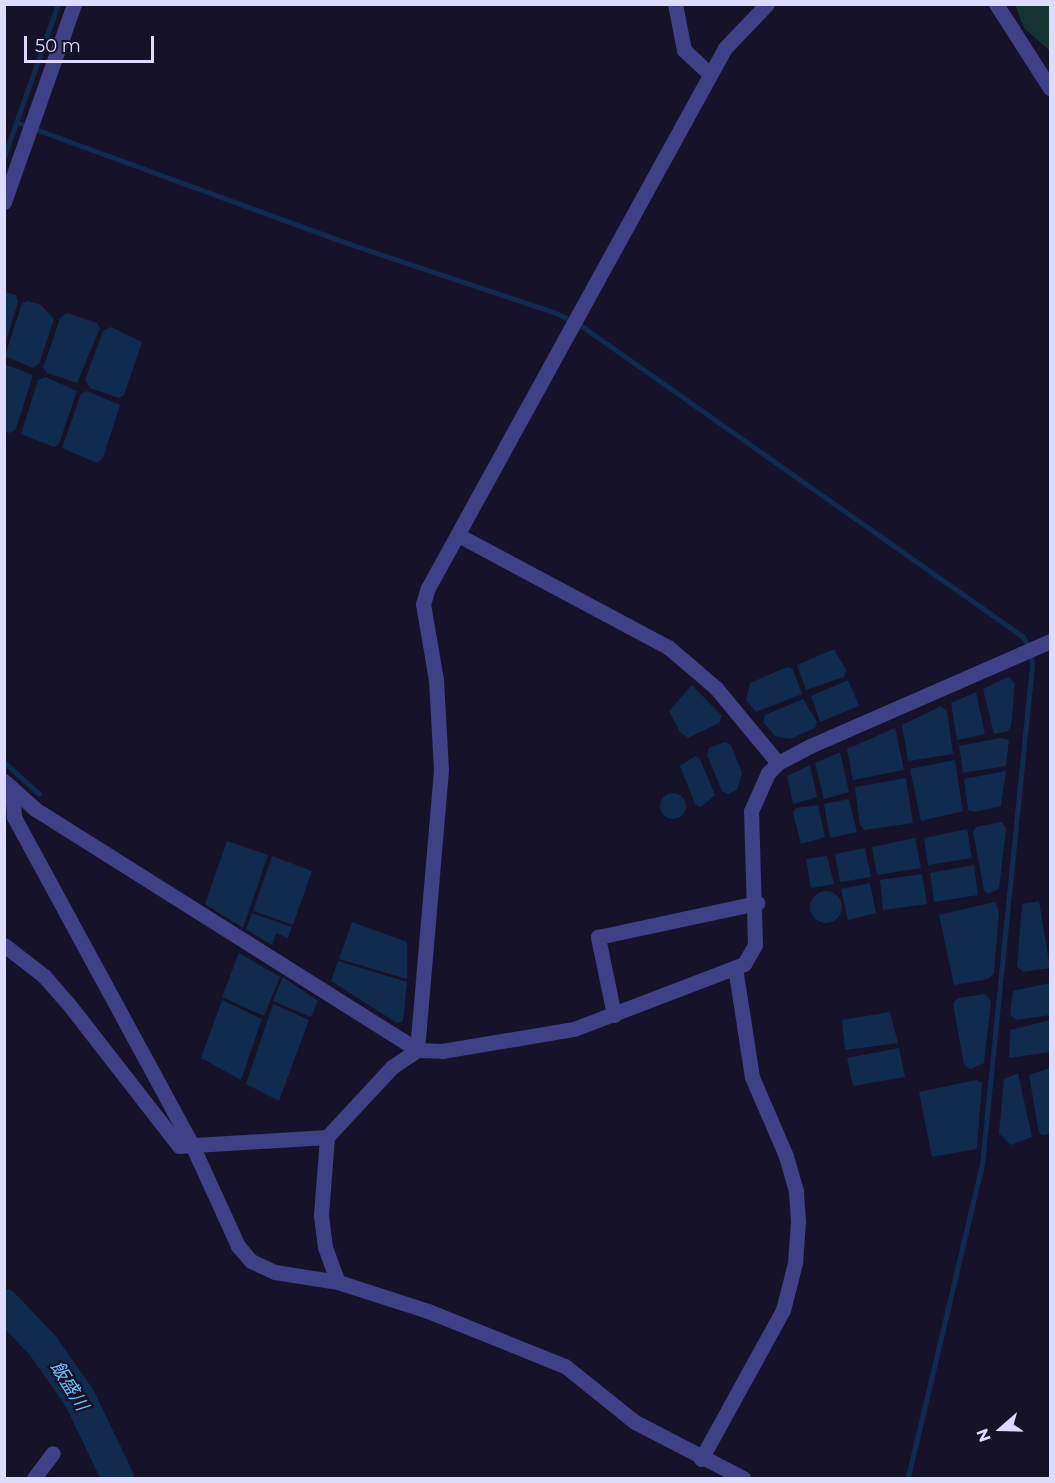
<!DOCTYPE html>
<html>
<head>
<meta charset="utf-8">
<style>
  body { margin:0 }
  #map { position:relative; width:1055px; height:1483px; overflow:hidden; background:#15122a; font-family:Montserrat,"Noto Sans JP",sans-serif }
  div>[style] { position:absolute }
  .green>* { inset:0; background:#153331 }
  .water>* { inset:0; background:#112b4e }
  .round { border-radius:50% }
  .stream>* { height:5px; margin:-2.5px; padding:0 2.5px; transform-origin:2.5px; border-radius:2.5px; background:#112b4e }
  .river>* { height:32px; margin:-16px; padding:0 16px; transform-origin:16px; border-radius:16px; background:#112b4e }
  .minor>* { height:15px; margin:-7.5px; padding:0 7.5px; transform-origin:7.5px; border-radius:7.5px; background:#3f4086 }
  span { translate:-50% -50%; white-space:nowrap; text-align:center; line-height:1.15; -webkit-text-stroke:4.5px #15122a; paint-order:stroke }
  .water-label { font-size:18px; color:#6fc0f9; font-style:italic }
  .frame { position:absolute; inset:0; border:6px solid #dedcfe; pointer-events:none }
  .north { position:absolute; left:971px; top:1399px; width:60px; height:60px; -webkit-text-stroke:4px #15122a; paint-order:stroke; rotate:250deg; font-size:16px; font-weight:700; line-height:24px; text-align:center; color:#dedcfe }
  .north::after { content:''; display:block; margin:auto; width:21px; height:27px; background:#dedcfe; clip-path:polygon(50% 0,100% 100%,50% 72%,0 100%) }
  .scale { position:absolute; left:24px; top:36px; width:130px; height:27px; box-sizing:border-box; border:3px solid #dedcfe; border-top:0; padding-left:8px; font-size:18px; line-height:21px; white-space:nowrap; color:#dedcfe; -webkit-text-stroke:4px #15122a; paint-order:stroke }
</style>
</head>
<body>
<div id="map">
  <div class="green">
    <div style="clip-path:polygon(1015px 5px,1050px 5px,1050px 51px,1024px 28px)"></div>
  </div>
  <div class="water">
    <div style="clip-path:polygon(5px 292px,16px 295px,18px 302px,5px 344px)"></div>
    <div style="clip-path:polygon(28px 301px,41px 305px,54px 319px,39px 364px,33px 368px,5px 356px,22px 303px)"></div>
    <div style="clip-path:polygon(67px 313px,97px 323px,100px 328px,77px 383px,47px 373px,43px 368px,60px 318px)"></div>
    <div style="clip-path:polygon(111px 327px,142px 342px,124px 395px,119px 398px,90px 388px,85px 380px,103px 331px)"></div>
    <div style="clip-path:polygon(4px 364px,33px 375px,16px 429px,10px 433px,5px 431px)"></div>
    <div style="clip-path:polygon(46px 377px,77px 391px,59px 444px,54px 447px,21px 434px,38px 380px)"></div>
    <div style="clip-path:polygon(87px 391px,120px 405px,103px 458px,97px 463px,62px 448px,81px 394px)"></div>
    <div style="clip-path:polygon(834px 649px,846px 670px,844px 677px,806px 690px,797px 665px)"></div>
    <div style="clip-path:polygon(787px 667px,793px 669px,802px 694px,756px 712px,746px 700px,750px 683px)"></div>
    <div style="clip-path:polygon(1008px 677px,1015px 683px,1011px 726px,1008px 731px,994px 734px,983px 689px)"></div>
    <div style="clip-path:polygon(848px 680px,859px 706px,820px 722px,811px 696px)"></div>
    <div style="clip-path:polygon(692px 685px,722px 716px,719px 723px,688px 738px,680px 732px,669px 711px)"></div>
    <div style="clip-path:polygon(976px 692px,985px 734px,957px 740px,951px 703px)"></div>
    <div style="clip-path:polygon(803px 699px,817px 722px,815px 728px,790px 739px,775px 736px,763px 722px,765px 715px)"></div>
    <div style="clip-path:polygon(941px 706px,947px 711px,953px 754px,908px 761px,902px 725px)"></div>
    <div style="clip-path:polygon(895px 728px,904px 770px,853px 780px,847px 749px)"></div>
    <div style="clip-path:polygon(1000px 738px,1009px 740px,1006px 766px,963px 773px,959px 746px)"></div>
    <div style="clip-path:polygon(725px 742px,731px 745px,742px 773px,737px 790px,728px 794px,722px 791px,707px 755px,709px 748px)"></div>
    <div style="clip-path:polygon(840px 752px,849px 792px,824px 799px,815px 763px)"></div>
    <div style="clip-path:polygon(695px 756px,700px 759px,715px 795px,701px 807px,695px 804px,680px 766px)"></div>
    <div style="clip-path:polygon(955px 760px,963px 811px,921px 821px,910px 769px)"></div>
    <div style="clip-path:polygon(810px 765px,817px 797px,793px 804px,787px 776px)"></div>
    <div style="clip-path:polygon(1006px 771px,1001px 806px,974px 812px,968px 810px,964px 779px)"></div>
    <div style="clip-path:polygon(906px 778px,913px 823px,864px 830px,860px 825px,855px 787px)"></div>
    <div class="round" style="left:660px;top:793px;width:26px;height:26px"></div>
    <div style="clip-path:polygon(849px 799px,857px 832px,830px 838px,824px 804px)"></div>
    <div style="clip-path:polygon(818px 805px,825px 837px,801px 844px,793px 813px,796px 808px)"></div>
    <div style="clip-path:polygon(1002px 822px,1006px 829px,999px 889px,988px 894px,984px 890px,973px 832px,976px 827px)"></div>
    <div style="clip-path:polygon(967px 829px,972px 858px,928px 865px,924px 838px)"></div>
    <div style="clip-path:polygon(915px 838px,921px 868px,877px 875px,872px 847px)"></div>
    <div style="clip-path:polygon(227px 841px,268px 855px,243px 928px,205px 904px)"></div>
    <div style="clip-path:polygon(865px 848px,871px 877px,840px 882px,835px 854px)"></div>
    <div style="clip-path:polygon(272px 856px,312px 871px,293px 925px,253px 911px)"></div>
    <div style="clip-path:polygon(827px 856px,834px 884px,811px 888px,806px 859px)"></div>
    <div style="clip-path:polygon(974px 865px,978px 895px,934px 902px,930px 873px)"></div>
    <div style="clip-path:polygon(922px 874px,927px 904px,883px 910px,880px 880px)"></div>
    <div style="clip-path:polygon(870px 883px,876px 913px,848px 920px,841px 889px)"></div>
    <div class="round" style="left:810px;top:891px;width:32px;height:32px"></div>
    <div style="clip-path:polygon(1039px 901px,1050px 968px,1023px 972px,1017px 966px,1022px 904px)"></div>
    <div style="clip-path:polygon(995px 902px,999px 912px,994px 974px,988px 979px,954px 985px,939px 915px)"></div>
    <div style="clip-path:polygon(252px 913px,292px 927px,288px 938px,276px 933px,272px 945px,246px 929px)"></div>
    <div style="clip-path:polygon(352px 922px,407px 942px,407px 979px,339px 959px)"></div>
    <div style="clip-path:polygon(239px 953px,280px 977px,264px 1016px,222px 997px)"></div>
    <div style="clip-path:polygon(338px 961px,407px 982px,403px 1021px,397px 1023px,331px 981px)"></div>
    <div style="clip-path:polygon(283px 977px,318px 1001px,311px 1017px,273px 1001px)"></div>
    <div style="clip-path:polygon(1050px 983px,1050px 1015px,1017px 1020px,1010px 1015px,1013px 991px)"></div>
    <div style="clip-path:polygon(985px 994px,991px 1001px,984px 1063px,970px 1069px,964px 1065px,953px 1003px,958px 998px)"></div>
    <div style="clip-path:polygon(222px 1000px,262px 1019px,241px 1080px,201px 1058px)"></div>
    <div style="clip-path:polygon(273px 1004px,309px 1020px,279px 1101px,246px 1084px)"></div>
    <div style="clip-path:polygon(890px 1012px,898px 1043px,845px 1050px,842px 1020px)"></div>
    <div style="clip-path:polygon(1050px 1020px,1050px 1052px,1009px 1058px,1010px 1030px)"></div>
    <div style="clip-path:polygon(899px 1048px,905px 1077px,853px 1086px,847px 1058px)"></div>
    <div style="clip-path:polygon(1050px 1068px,1050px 1134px,1043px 1135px,1039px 1133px,1029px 1075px)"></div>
    <div style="clip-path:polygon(1018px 1073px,1032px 1137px,1011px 1145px,999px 1133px,1004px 1079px)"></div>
    <div style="clip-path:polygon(976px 1080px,982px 1083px,977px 1149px,932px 1157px,919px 1092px)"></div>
  </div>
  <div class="stream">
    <div style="left:16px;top:122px;width:349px;rotate:20.1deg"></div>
    <div style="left:344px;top:242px;width:224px;rotate:18.5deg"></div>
    <div style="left:556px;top:313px;width:30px;rotate:27deg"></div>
    <div style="left:583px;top:327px;width:537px;rotate:35.14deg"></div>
    <div style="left:1022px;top:636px;width:14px;rotate:56deg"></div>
    <div style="left:1030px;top:648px;width:17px;rotate:83deg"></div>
    <div style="left:1032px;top:665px;width:501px;rotate:95.72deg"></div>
    <div style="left:982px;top:1164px;width:323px;rotate:103.3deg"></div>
    <div style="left:4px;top:157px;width:162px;rotate:-70.6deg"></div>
    <div style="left:4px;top:762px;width:47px;rotate:42.4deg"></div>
  </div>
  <div class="river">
    <div style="left:4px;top:1305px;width:57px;rotate:46.4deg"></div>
    <div style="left:43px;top:1346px;width:62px;rotate:54.8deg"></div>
    <div style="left:79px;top:1397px;width:90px;rotate:64.3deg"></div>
  </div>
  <div class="minor">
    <div style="left:675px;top:4px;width:47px;rotate:78.9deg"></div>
    <div style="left:684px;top:50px;width:35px;rotate:43deg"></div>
    <div style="left:996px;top:4px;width:100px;rotate:57.3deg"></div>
    <div style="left:4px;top:202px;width:210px;rotate:-70.5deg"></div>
    <div style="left:458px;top:535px;width:238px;rotate:28.1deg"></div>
    <div style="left:668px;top:647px;width:63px;rotate:40.5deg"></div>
    <div style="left:716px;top:688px;width:97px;rotate:50.4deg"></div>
    <div style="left:4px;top:781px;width:42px;rotate:42.1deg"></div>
    <div style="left:35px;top:809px;width:452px;rotate:32.2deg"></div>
    <div style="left:417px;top:1050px;width:25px;rotate:2deg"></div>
    <div style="left:442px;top:1051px;width:134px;rotate:-9.5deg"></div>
    <div style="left:574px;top:1029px;width:182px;rotate:-20.9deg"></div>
    <div style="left:744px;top:964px;width:22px;rotate:-60deg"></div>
    <div style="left:755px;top:945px;width:134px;rotate:-91.7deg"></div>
    <div style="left:751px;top:811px;width:42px;rotate:-65.9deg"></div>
    <div style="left:768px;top:773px;width:14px;rotate:-45deg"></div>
    <div style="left:778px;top:763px;width:36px;rotate:-28deg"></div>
    <div style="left:810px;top:746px;width:262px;rotate:-23.6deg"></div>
    <div style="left:12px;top:788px;width:29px;rotate:86deg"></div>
    <div style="left:14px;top:817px;width:373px;rotate:61.5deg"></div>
    <div style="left:192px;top:1145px;width:111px;rotate:65.5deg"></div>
    <div style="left:238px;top:1246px;width:20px;rotate:49deg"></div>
    <div style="left:251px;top:1261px;width:26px;rotate:25deg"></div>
    <div style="left:275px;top:1272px;width:64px;rotate:9deg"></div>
    <div style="left:338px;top:1282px;width:95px;rotate:17.9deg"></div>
    <div style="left:428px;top:1311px;width:148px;rotate:21.9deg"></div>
    <div style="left:565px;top:1366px;width:90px;rotate:38.7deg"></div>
    <div style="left:635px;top:1422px;width:122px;rotate:27.4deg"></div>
    <div style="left:4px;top:945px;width:51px;rotate:37.8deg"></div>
    <div style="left:44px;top:976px;width:35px;rotate:49deg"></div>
    <div style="left:67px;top:1002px;width:182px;rotate:52.1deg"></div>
    <div style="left:179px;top:1146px;width:148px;rotate:-3.5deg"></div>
    <div style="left:327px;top:1137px;width:96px;rotate:-47.1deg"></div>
    <div style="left:392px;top:1067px;width:30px;rotate:-34deg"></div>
    <div style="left:417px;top:1050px;width:282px;rotate:-85.1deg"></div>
    <div style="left:441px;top:769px;width:89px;rotate:-93.2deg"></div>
    <div style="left:436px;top:680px;width:77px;rotate:-99.7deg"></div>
    <div style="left:423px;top:604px;width:17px;rotate:-73deg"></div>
    <div style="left:428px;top:588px;width:616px;rotate:-61.19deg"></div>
    <div style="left:725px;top:48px;width:61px;rotate:-46.3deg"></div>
    <div style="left:614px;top:1015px;width:80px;rotate:-101.6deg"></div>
    <div style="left:598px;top:937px;width:163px;rotate:-12.1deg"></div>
    <div style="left:327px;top:1137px;width:78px;rotate:94.4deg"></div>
    <div style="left:321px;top:1215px;width:32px;rotate:83deg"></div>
    <div style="left:325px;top:1247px;width:37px;rotate:70deg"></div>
    <div style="left:701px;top:1459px;width:170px;rotate:-61.2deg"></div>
    <div style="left:783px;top:1310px;width:49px;rotate:-75.7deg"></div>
    <div style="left:795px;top:1263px;width:42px;rotate:-85.9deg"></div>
    <div style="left:798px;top:1221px;width:30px;rotate:-94deg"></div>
    <div style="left:796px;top:1191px;width:36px;rotate:-106deg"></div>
    <div style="left:786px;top:1156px;width:86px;rotate:-113.3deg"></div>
    <div style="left:752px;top:1077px;width:111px;rotate:-98.8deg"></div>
    <div style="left:34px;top:1478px;width:31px;rotate:-53deg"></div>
  </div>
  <div class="water-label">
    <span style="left:69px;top:1386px;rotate:58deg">飯盛川</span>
  </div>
  <div class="frame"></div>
  <div class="north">N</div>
  <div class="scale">50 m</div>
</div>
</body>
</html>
